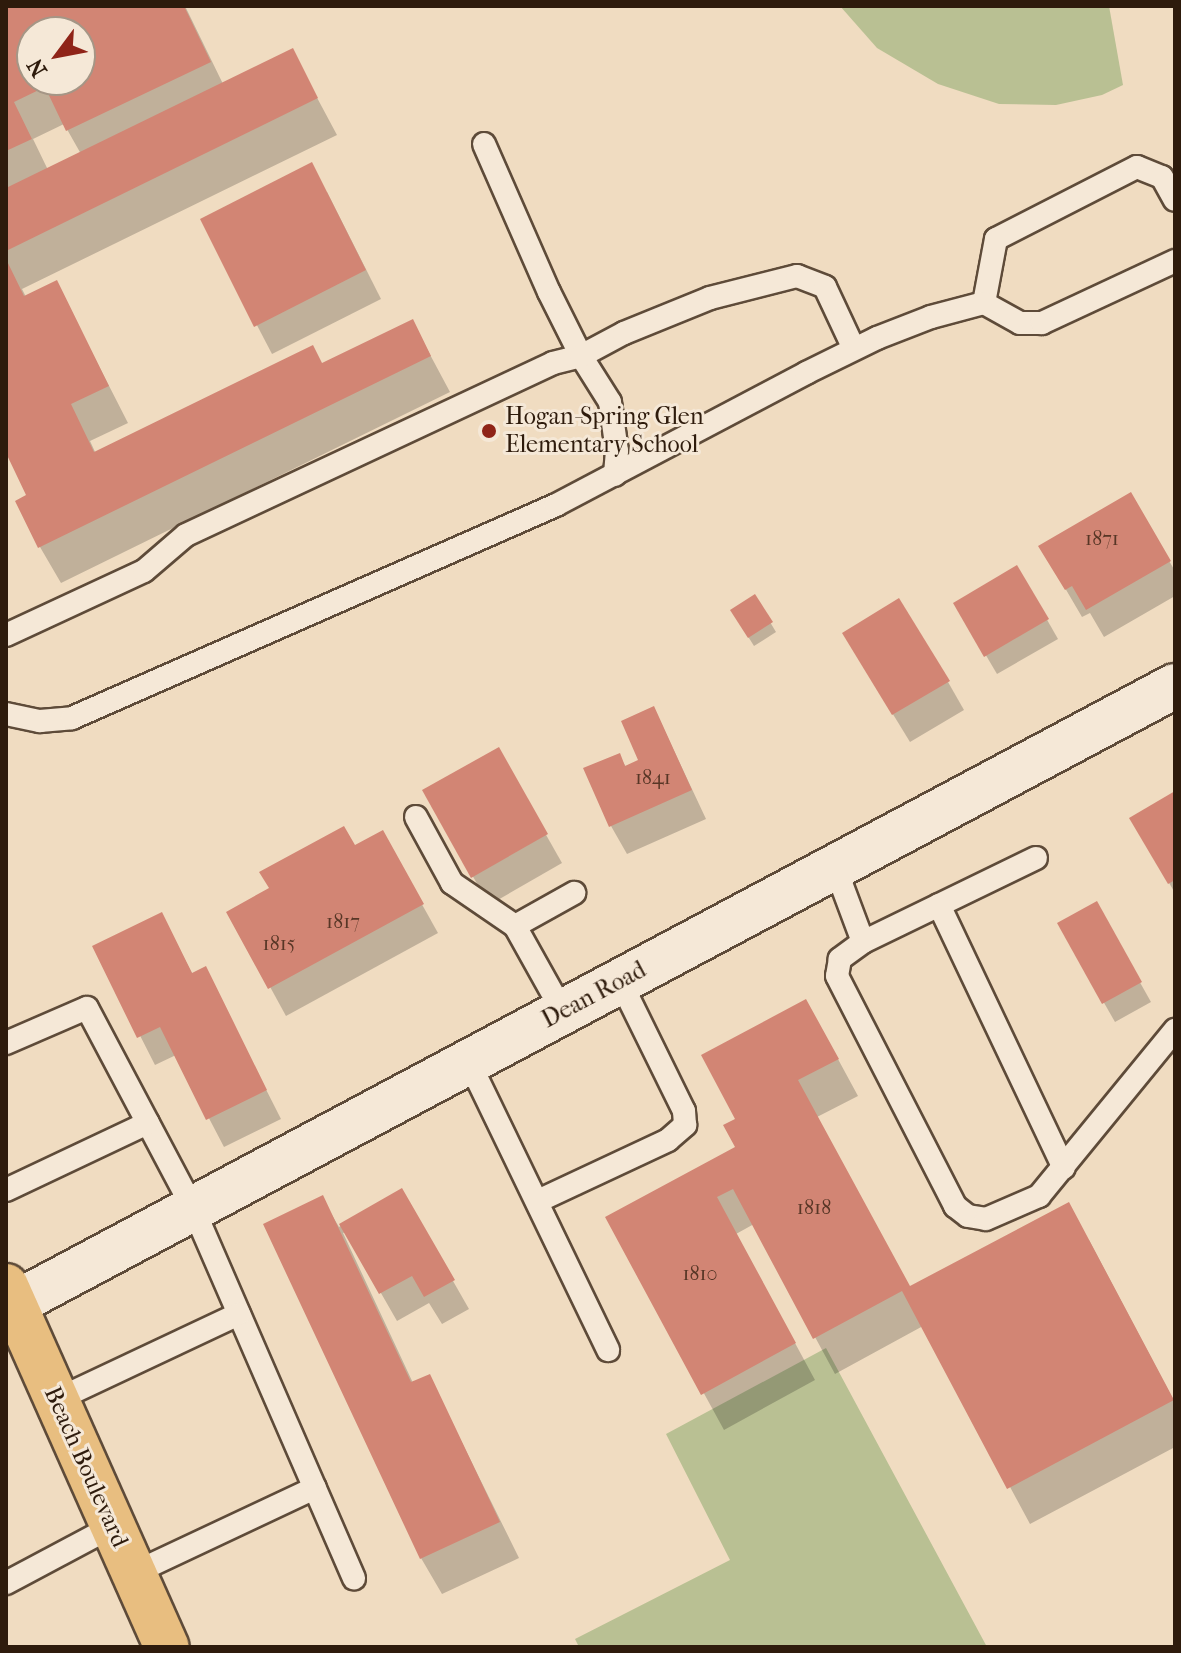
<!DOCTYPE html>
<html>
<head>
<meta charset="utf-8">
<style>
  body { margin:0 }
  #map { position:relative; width:1181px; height:1653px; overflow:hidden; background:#f0dcc1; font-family:"IM FELL French Canon",serif }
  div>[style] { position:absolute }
  .green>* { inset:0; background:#b9c093 }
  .shadow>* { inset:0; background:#0003 }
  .building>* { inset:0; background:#d28574 }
  .roads { filter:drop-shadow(2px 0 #5e4b39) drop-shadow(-2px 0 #5e4b39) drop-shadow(0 2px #5e4b39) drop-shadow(0 -2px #5e4b39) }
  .service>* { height:22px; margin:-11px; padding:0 11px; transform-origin:11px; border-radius:11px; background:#f5e8d7 }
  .secondary>* { height:44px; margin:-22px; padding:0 22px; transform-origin:22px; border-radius:22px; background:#f5e8d7 }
  .trunk>* { height:44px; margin:-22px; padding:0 22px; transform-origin:22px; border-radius:22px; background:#e8be80 }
  .dots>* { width:22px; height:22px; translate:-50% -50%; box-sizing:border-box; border:4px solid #f5e8d7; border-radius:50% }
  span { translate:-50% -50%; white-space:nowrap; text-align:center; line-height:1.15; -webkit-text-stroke:6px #f5e8d7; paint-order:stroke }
  .number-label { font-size:20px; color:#573626 }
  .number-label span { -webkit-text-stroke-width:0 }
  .poi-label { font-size:24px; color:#2e1b0c }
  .left { translate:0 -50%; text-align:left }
  .street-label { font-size:24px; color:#2e1b0c }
  .frame { position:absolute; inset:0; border:8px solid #2e1b0c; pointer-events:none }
  .north { position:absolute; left:16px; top:16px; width:80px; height:80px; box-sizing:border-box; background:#f5e8d7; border:2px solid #a59686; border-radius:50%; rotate:238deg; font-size:22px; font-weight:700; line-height:32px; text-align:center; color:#2e1b0c }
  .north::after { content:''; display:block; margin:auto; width:28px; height:36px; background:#8f2418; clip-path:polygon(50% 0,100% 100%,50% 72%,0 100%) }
</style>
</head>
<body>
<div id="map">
  <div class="green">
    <div style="clip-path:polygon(840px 6px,1109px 6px,1123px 85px,1102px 95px,1056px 105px,999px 104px,938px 84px,877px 48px)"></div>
    <div style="clip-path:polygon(826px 1348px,987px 1647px,579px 1647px,575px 1639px,730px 1560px,666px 1434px)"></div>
  </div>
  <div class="shadow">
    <div style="clip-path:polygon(evenodd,6px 6px,185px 6px,223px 84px,292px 51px,337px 135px,22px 289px,26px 297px,56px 282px,128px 423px,90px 441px,96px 454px,323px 365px,412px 321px,450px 392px,61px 583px,40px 547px,29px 496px,6px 449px,6px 6px,32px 32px,80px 32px,80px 80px,32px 80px,32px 32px,6px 6px,64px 124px,81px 154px,48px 170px,33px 139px,64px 124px)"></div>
    <div style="clip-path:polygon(327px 192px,381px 299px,272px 354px,202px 220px)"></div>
    <div style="clip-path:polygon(1130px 494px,1175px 571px,1175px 596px,1104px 637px,1090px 613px,1082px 617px,1041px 547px)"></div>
    <div style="clip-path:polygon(1017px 567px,1058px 639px,997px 674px,955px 603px)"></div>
    <div style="clip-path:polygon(755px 597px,776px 632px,754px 646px,737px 619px)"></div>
    <div style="clip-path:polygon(861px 662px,948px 682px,964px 710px,910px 742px)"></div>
    <div style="clip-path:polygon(654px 708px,706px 819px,627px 854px,611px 826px,619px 755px,626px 767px,641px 761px)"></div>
    <div style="clip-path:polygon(498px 750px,562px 863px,489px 905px,425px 791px)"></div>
    <div style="clip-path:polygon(1175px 793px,1175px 893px,1148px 847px)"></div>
    <div style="clip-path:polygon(382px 833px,438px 933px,286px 1016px,229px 912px)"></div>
    <div style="clip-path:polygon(1096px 904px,1151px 1002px,1115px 1022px,1059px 924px)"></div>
    <div style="clip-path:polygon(161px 914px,193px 975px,205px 969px,281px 1119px,224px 1147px,176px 1055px,155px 1065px,95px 947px)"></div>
    <div style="clip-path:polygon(826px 1037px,858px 1096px,817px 1117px,910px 1289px,1089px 1240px,1175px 1403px,1175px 1447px,1030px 1524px,923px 1326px,835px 1374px,754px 1224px,736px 1234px,815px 1380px,724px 1430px,608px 1218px,738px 1148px,738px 1119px)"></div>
    <div style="clip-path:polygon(401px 1190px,469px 1309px,442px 1324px,429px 1303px,397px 1321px,346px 1232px,343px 1233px,413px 1383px,429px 1376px,519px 1558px,442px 1594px,421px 1558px,322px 1198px,339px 1227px)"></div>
  </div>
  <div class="building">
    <div style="clip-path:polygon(evenodd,6px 6px,184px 6px,211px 62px,66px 131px,45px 87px,14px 102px,32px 139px,6px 151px,6px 6px,32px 32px,80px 32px,80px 80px,32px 80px,32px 32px)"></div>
    <div style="clip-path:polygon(293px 48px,318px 98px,6px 251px,6px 188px)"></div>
    <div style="clip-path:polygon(312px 162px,366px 270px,254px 327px,200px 219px)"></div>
    <div style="clip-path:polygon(6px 259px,24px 296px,57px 280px,109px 386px,71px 404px,94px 452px,313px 345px,322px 363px,413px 319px,431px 356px,38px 548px,15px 501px,26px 495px,6px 453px)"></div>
    <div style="clip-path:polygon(1131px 492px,1171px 561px,1086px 610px,1072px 586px,1065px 590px,1038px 546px)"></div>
    <div style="clip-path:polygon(1017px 565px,1049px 619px,984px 657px,953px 603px)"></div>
    <div style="clip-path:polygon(755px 594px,773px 622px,748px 638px,730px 610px)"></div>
    <div style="clip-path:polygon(899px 598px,950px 681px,892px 715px,842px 633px)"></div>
    <div style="clip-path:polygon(654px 706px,692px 790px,609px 827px,583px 768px,620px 753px,625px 766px,638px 760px,621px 721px)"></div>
    <div style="clip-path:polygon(499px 747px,548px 834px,471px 878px,422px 790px)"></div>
    <div style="clip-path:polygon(1175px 791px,1175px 880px,1168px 884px,1129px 818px)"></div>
    <div style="clip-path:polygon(344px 826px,355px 845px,383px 830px,424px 904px,268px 989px,226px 912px,269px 888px,259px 872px)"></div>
    <div style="clip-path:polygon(1097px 901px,1142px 982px,1102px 1004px,1057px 923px)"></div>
    <div style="clip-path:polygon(162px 912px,192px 973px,206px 966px,267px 1090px,206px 1120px,160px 1027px,137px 1038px,92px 946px)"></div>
    <div style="clip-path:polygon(806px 999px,839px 1059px,798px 1080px,910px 1286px,1069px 1202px,1174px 1400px,1007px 1489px,902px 1291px,813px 1339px,733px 1189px,717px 1197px,796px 1343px,701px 1395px,605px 1217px,735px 1147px,723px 1125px,735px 1119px,701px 1055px)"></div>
    <div style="clip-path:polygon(402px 1188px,455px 1280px,424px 1297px,412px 1276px,379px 1294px,339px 1224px)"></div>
    <div style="clip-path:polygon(323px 1195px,411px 1382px,430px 1374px,500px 1522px,420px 1559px,263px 1224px)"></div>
  </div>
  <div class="roads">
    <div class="service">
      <div style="left:484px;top:144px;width:162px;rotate:66.3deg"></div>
      <div style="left:549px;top:292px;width:72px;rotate:63.4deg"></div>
      <div style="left:581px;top:356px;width:54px;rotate:57.8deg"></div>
      <div style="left:610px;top:402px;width:49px;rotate:81.9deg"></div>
      <div style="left:617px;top:451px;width:24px;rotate:95deg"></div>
      <div style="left:984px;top:303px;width:65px;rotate:-79.4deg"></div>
      <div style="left:996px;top:239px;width:158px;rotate:-27.1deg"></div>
      <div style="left:1137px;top:167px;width:27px;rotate:22deg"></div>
      <div style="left:1162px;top:177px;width:26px;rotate:61deg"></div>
      <div style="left:6px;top:635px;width:152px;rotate:-24.9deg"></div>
      <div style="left:144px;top:571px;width:55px;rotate:-40.6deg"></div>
      <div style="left:186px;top:535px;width:405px;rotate:-25.1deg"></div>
      <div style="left:553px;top:363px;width:29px;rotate:-14deg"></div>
      <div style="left:581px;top:356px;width:49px;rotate:-28.1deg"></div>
      <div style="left:624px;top:333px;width:93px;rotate:-22.1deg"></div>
      <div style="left:710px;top:298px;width:90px;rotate:-14.2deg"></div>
      <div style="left:797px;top:276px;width:30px;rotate:21deg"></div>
      <div style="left:825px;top:287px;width:68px;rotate:64.9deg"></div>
      <div style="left:6px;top:714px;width:35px;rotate:12deg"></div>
      <div style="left:40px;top:721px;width:32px;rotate:-5deg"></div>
      <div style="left:72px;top:718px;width:529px;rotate:-23.75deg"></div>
      <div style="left:556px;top:505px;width:283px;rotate:-27.8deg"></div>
      <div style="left:806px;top:373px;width:79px;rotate:-26.2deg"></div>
      <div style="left:877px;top:338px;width:58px;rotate:-21.3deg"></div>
      <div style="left:931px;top:317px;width:55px;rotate:-14.8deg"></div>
      <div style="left:984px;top:303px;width:41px;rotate:29.1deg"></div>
      <div style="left:1020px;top:323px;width:22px"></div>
      <div style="left:1042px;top:323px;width:147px;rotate:-25deg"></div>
      <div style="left:416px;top:817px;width:75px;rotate:61.4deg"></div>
      <div style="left:452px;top:883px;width:76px;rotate:34.3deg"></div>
      <div style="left:515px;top:926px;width:98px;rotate:60.8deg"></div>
      <div style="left:1036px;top:858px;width:192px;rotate:154.1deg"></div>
      <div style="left:863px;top:942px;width:29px;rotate:144deg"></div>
      <div style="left:840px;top:959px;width:17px;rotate:100deg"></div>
      <div style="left:837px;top:976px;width:259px;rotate:62.8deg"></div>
      <div style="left:955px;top:1206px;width:16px;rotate:38deg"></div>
      <div style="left:968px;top:1216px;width:18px;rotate:9deg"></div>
      <div style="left:986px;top:1219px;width:58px;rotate:-23.5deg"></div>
      <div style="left:1039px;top:1196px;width:215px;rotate:-50.7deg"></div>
      <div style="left:835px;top:867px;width:80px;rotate:69.5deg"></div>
      <div style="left:939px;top:905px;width:291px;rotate:64.6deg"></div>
      <div style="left:515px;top:926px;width:68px;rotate:-29.2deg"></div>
      <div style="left:6px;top:1043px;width:88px;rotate:-23.4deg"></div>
      <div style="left:87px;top:1008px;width:226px;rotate:62.1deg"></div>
      <div style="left:193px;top:1208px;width:404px;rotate:66.5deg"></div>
      <div style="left:469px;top:1062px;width:320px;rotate:64.2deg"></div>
      <div style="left:6px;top:1190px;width:157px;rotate:-25.3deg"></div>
      <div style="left:538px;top:1201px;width:144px;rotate:-25.1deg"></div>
      <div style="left:668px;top:1140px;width:23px;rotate:-41deg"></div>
      <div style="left:685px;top:1125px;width:14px;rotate:-94deg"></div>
      <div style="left:684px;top:1111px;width:145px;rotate:-116.2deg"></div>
      <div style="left:56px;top:1400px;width:202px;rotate:-25.2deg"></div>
      <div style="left:134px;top:1573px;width:200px;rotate:-25.2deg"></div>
      <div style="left:6px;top:1583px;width:121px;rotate:-28deg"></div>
    </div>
    <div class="secondary">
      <div style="left:14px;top:1304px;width:1315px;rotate:-28.03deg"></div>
    </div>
    <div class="trunk">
      <div style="left:6px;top:1286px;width:395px;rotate:66deg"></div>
    </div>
  </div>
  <div class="dots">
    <div style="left:489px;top:431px;background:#8f2418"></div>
  </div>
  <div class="number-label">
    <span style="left:1102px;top:538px">1871</span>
    <span style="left:653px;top:777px">1841</span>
    <span style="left:343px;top:921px">1817</span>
    <span style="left:279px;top:943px">1815</span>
    <span style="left:814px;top:1207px">1818</span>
    <span style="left:700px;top:1273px">1810</span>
  </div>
  <div class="poi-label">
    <span class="left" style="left:505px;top:431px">Hogan-Spring Glen<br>Elementary School</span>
  </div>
  <div class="street-label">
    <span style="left:594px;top:995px;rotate:-28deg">Dean Road</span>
    <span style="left:86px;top:1467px;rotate:66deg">Beach Boulevard</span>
  </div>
  <div class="frame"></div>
  <div class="north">N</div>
</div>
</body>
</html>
